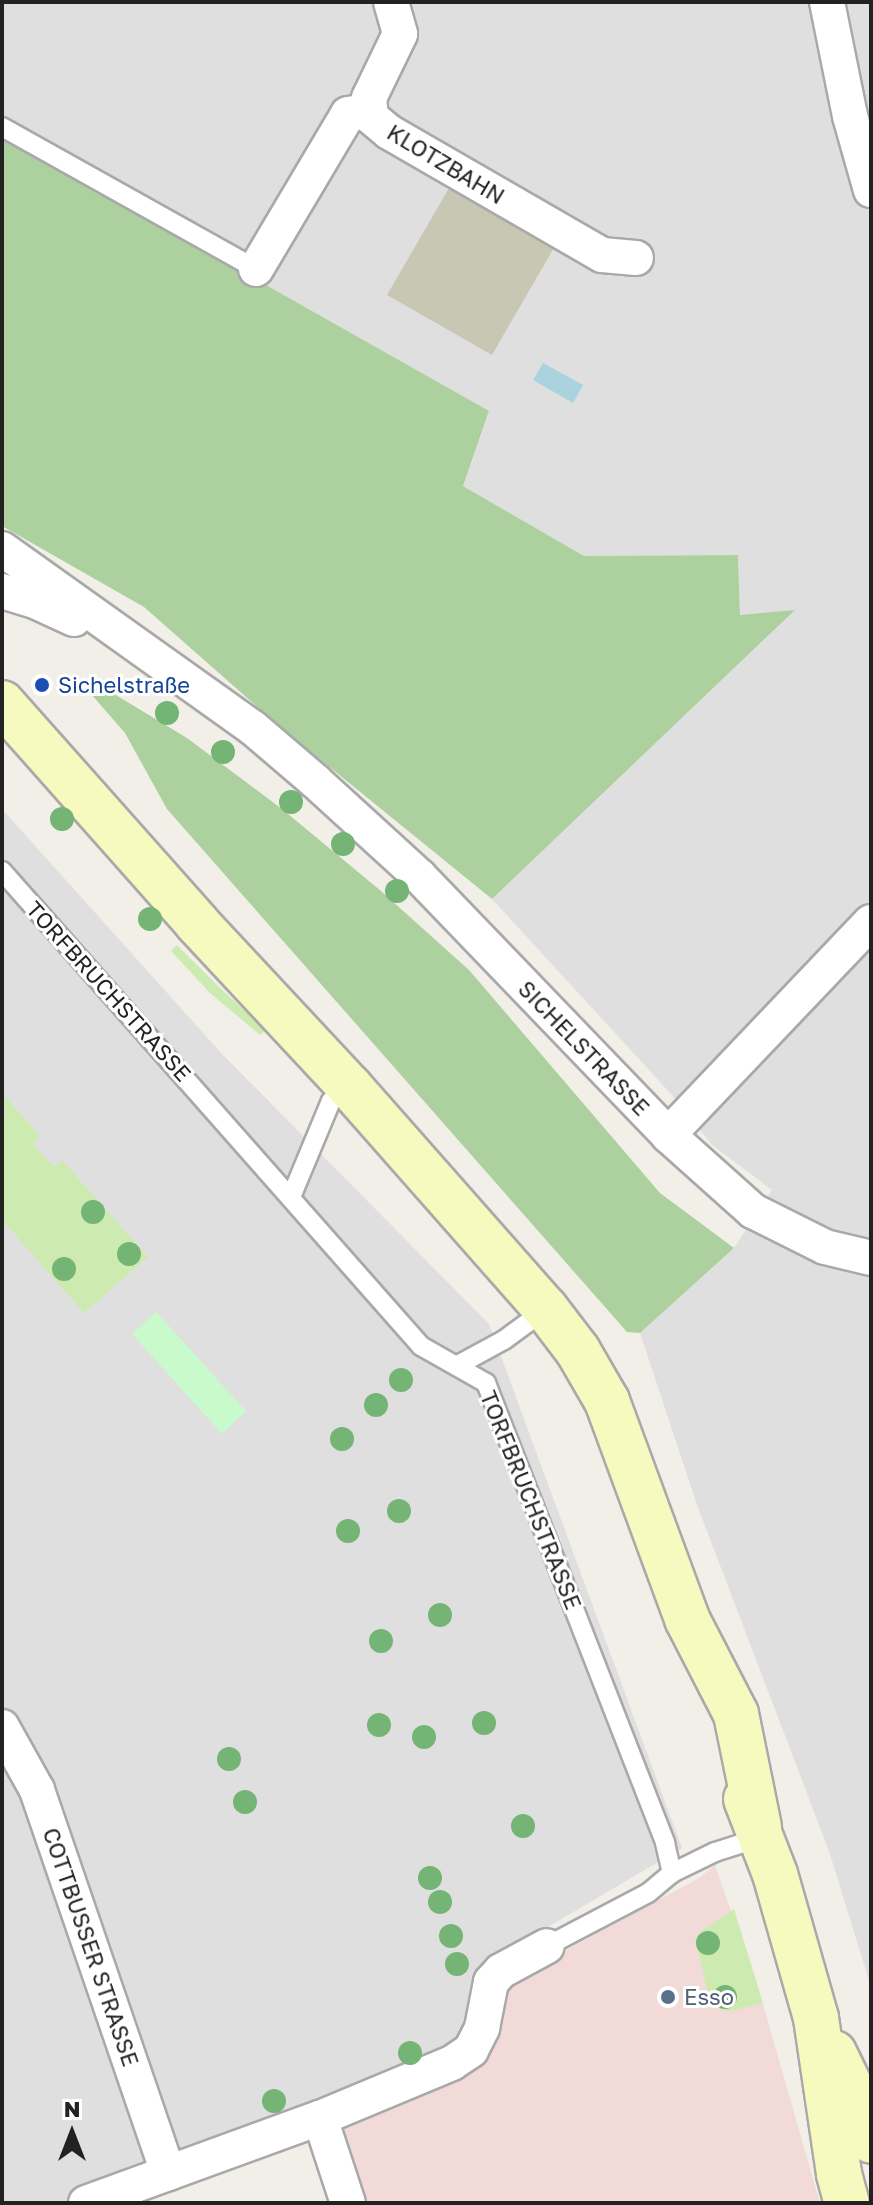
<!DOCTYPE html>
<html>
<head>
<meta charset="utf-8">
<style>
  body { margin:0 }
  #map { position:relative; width:873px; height:2205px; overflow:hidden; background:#f2efe9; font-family:"Golos Text",sans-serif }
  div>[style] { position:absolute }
  .residential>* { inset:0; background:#e0dfdf }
  .commercial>* { inset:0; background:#f2dad9 }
  .construction>* { inset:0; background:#c7c7b4 }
  .grass>* { inset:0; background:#cdebb0 }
  .forest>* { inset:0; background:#add19e }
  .park>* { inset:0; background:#c8facc }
  .water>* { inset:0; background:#aad3df }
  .roads { filter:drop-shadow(2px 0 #a9a9a9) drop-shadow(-2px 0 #a9a9a9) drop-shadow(0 2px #a9a9a9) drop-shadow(0 -2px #a9a9a9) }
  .lane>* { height:18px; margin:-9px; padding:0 9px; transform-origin:9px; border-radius:9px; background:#fff }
  .street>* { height:34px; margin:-17px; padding:0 17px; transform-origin:17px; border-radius:17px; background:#fff }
  .secondary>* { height:44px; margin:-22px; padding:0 22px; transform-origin:22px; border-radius:22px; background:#f7fabf }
  .trees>* { width:24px; height:24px; margin:-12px; border-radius:50%; background:#74b475 }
  .dots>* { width:22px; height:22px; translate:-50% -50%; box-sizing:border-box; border:4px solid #fff; border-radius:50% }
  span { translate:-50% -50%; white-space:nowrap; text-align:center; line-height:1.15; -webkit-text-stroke:6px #fff; paint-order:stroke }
  .street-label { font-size:22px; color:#222 }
  .transit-label { font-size:22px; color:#164399 }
  .left { translate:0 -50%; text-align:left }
  .service-label { font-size:22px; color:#4e5e75 }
  .frame { position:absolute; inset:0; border:4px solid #222; pointer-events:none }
  .north { position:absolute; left:32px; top:2093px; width:80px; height:80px; -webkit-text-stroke:6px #fff; paint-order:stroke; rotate:0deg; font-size:22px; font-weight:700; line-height:32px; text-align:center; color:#222 }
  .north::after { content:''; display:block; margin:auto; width:28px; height:36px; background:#222; clip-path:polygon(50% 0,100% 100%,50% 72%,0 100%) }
</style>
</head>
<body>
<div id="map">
  <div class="residential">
    <div style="clip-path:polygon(2px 2px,871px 2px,871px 1987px,829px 1851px,697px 1505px,640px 1333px,734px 1248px,772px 1190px,711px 1144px,672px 1095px,492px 899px,794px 611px,740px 615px,738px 555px,584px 556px,463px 486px,489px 412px,2px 136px)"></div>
    <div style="clip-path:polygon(2px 809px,222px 1054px,489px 1324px,682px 1848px,475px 1970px,467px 2026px,448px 2050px,63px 2203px,2px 2203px)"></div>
  </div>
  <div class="commercial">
    <div style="clip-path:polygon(715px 1865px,763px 2004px,820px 2203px,363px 2203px,331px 2122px,462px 2079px,485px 2062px,501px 2021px,502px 1985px,699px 1878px)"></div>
  </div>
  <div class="construction">
    <div style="clip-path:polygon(449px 188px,555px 246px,492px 355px,387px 295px)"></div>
  </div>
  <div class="grass">
    <div style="clip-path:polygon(177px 945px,218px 986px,266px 1030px,260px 1035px,210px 993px,171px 951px)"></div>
    <div style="clip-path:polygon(2px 1093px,40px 1136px,33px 1143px,54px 1167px,62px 1160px,148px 1257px,84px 1313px,2px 1220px)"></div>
    <div style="clip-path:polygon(734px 1909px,763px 2003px,727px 2012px,710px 2001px,695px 1939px,700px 1932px)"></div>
  </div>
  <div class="forest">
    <div style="clip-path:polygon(2px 136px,489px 411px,463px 486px,584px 556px,738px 555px,740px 615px,795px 610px,492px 899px,279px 726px,144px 607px,2px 526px)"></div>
    <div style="clip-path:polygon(91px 680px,187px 738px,282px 809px,381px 891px,469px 970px,660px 1193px,734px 1248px,640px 1333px,627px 1332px,167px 809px,125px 733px,91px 694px)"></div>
  </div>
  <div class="park">
    <div style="clip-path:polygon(156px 1312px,246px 1411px,222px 1434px,132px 1334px)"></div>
  </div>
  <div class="water">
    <div style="clip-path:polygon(543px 363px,583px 385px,573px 403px,533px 380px)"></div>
  </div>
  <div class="roads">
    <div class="lane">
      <div style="left:2px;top:127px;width:291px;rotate:29.2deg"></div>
      <div style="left:2px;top:871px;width:633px;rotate:48.58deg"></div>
      <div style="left:421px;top:1346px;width:75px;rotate:29.6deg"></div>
      <div style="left:486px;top:1383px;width:494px;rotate:68.7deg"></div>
      <div style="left:665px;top:1843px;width:31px;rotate:77deg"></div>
      <div style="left:672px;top:1873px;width:31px;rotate:140deg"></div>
      <div style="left:648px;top:1893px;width:114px;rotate:152.3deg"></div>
      <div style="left:291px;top:1197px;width:104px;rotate:-67.4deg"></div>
      <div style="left:331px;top:1101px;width:24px;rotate:-36deg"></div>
      <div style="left:458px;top:1365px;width:52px;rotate:-28.5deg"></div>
      <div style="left:504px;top:1340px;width:52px;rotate:-36.4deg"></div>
      <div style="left:672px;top:1873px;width:48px;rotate:-26deg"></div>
      <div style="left:715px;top:1852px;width:49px;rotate:-17.7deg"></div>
    </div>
    <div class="street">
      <div style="left:391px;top:2px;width:33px;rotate:74deg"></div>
      <div style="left:400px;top:34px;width:71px;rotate:115.8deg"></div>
      <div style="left:369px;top:98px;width:19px;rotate:84deg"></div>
      <div style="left:371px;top:117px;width:23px;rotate:40deg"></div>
      <div style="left:389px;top:132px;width:246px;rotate:30deg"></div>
      <div style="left:602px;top:255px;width:34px;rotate:5deg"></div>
      <div style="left:827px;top:2px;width:116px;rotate:78.6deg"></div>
      <div style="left:850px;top:116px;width:77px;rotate:74.2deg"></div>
      <div style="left:256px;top:269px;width:180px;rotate:-59.3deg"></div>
      <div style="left:348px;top:114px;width:20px;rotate:-9deg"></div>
      <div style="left:2px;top:549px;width:308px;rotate:35.5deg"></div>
      <div style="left:253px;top:728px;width:82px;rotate:40.5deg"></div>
      <div style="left:315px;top:781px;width:142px;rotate:42.4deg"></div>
      <div style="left:420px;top:877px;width:358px;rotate:46.1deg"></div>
      <div style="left:668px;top:1135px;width:114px;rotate:41.8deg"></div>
      <div style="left:753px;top:1211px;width:80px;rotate:26.6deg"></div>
      <div style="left:825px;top:1247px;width:47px;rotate:13.4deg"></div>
      <div style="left:2px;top:591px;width:34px;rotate:17deg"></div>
      <div style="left:35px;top:601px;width:43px;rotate:24.8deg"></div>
      <div style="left:668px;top:1135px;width:294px;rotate:-46.4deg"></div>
      <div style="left:2px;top:1727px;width:72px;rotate:60.9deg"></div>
      <div style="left:37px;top:1790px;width:405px;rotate:71.1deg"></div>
      <div style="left:320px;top:2118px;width:89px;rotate:71.8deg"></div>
      <div style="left:86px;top:2203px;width:249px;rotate:-20deg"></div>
      <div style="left:320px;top:2118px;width:143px;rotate:-22.6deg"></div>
      <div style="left:452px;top:2063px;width:23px;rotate:-34deg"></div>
      <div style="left:471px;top:2050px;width:25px;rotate:-63deg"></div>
      <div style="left:482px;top:2028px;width:47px;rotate:-78.9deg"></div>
      <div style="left:491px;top:1982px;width:15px;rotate:-48deg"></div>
      <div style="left:501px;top:1971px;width:52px;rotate:-28.5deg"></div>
    </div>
    <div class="secondary">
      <div style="left:2px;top:703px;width:294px;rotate:48.4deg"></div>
      <div style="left:197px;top:923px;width:224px;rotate:47deg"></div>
      <div style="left:350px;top:1087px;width:296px;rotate:48.6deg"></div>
      <div style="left:546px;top:1309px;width:53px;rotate:52.7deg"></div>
      <div style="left:578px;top:1351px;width:58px;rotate:59.9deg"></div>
      <div style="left:607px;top:1401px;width:232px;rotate:69.8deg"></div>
      <div style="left:687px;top:1619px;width:107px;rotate:62.7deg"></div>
      <div style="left:736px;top:1714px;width:115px;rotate:78.5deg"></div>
      <div style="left:746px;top:1799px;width:80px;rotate:68.9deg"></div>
      <div style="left:775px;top:1874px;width:150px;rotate:74.1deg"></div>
      <div style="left:816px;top:2018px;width:158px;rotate:81.6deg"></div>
      <div style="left:839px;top:2174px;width:30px;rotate:75deg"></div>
      <div style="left:834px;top:2053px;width:61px;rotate:63.9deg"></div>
      <div style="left:861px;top:2108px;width:34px;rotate:73deg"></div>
    </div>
  </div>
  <div class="trees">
    <div style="left:167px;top:713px"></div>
    <div style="left:223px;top:752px"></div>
    <div style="left:291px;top:802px"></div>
    <div style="left:62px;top:819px"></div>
    <div style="left:343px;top:844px"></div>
    <div style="left:397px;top:891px"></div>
    <div style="left:150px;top:919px"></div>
    <div style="left:93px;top:1212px"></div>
    <div style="left:129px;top:1254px"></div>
    <div style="left:64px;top:1269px"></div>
    <div style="left:401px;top:1380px"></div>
    <div style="left:376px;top:1405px"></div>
    <div style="left:342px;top:1439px"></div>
    <div style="left:399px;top:1511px"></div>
    <div style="left:348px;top:1531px"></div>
    <div style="left:440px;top:1615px"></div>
    <div style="left:381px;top:1641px"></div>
    <div style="left:484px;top:1723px"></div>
    <div style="left:379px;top:1725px"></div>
    <div style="left:424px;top:1737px"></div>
    <div style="left:229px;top:1759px"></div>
    <div style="left:245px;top:1802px"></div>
    <div style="left:523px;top:1826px"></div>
    <div style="left:430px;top:1878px"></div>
    <div style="left:440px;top:1902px"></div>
    <div style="left:451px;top:1936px"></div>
    <div style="left:708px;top:1943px"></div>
    <div style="left:457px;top:1964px"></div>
    <div style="left:725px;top:1997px"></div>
    <div style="left:410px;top:2053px"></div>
    <div style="left:274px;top:2101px"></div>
  </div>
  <div class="dots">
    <div style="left:42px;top:685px;background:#1a4fb4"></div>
    <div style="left:668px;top:1997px;background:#5c6f8a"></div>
  </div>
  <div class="street-label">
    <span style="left:446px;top:164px;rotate:31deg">KLOTZBAHN</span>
    <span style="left:109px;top:991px;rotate:48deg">TORFBRUCHSTRASSE</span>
    <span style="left:584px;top:1048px;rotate:46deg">SICHELSTRASSE</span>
    <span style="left:531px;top:1500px;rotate:68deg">TORFBRUCHSTRASSE</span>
    <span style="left:91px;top:1947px;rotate:71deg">COTTBUSSER STRASSE</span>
  </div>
  <div class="transit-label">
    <span class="left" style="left:58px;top:685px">Sichelstraße</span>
  </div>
  <div class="service-label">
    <span class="left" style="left:684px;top:1997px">Esso</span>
  </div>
  <div class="frame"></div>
  <div class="north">N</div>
</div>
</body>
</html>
